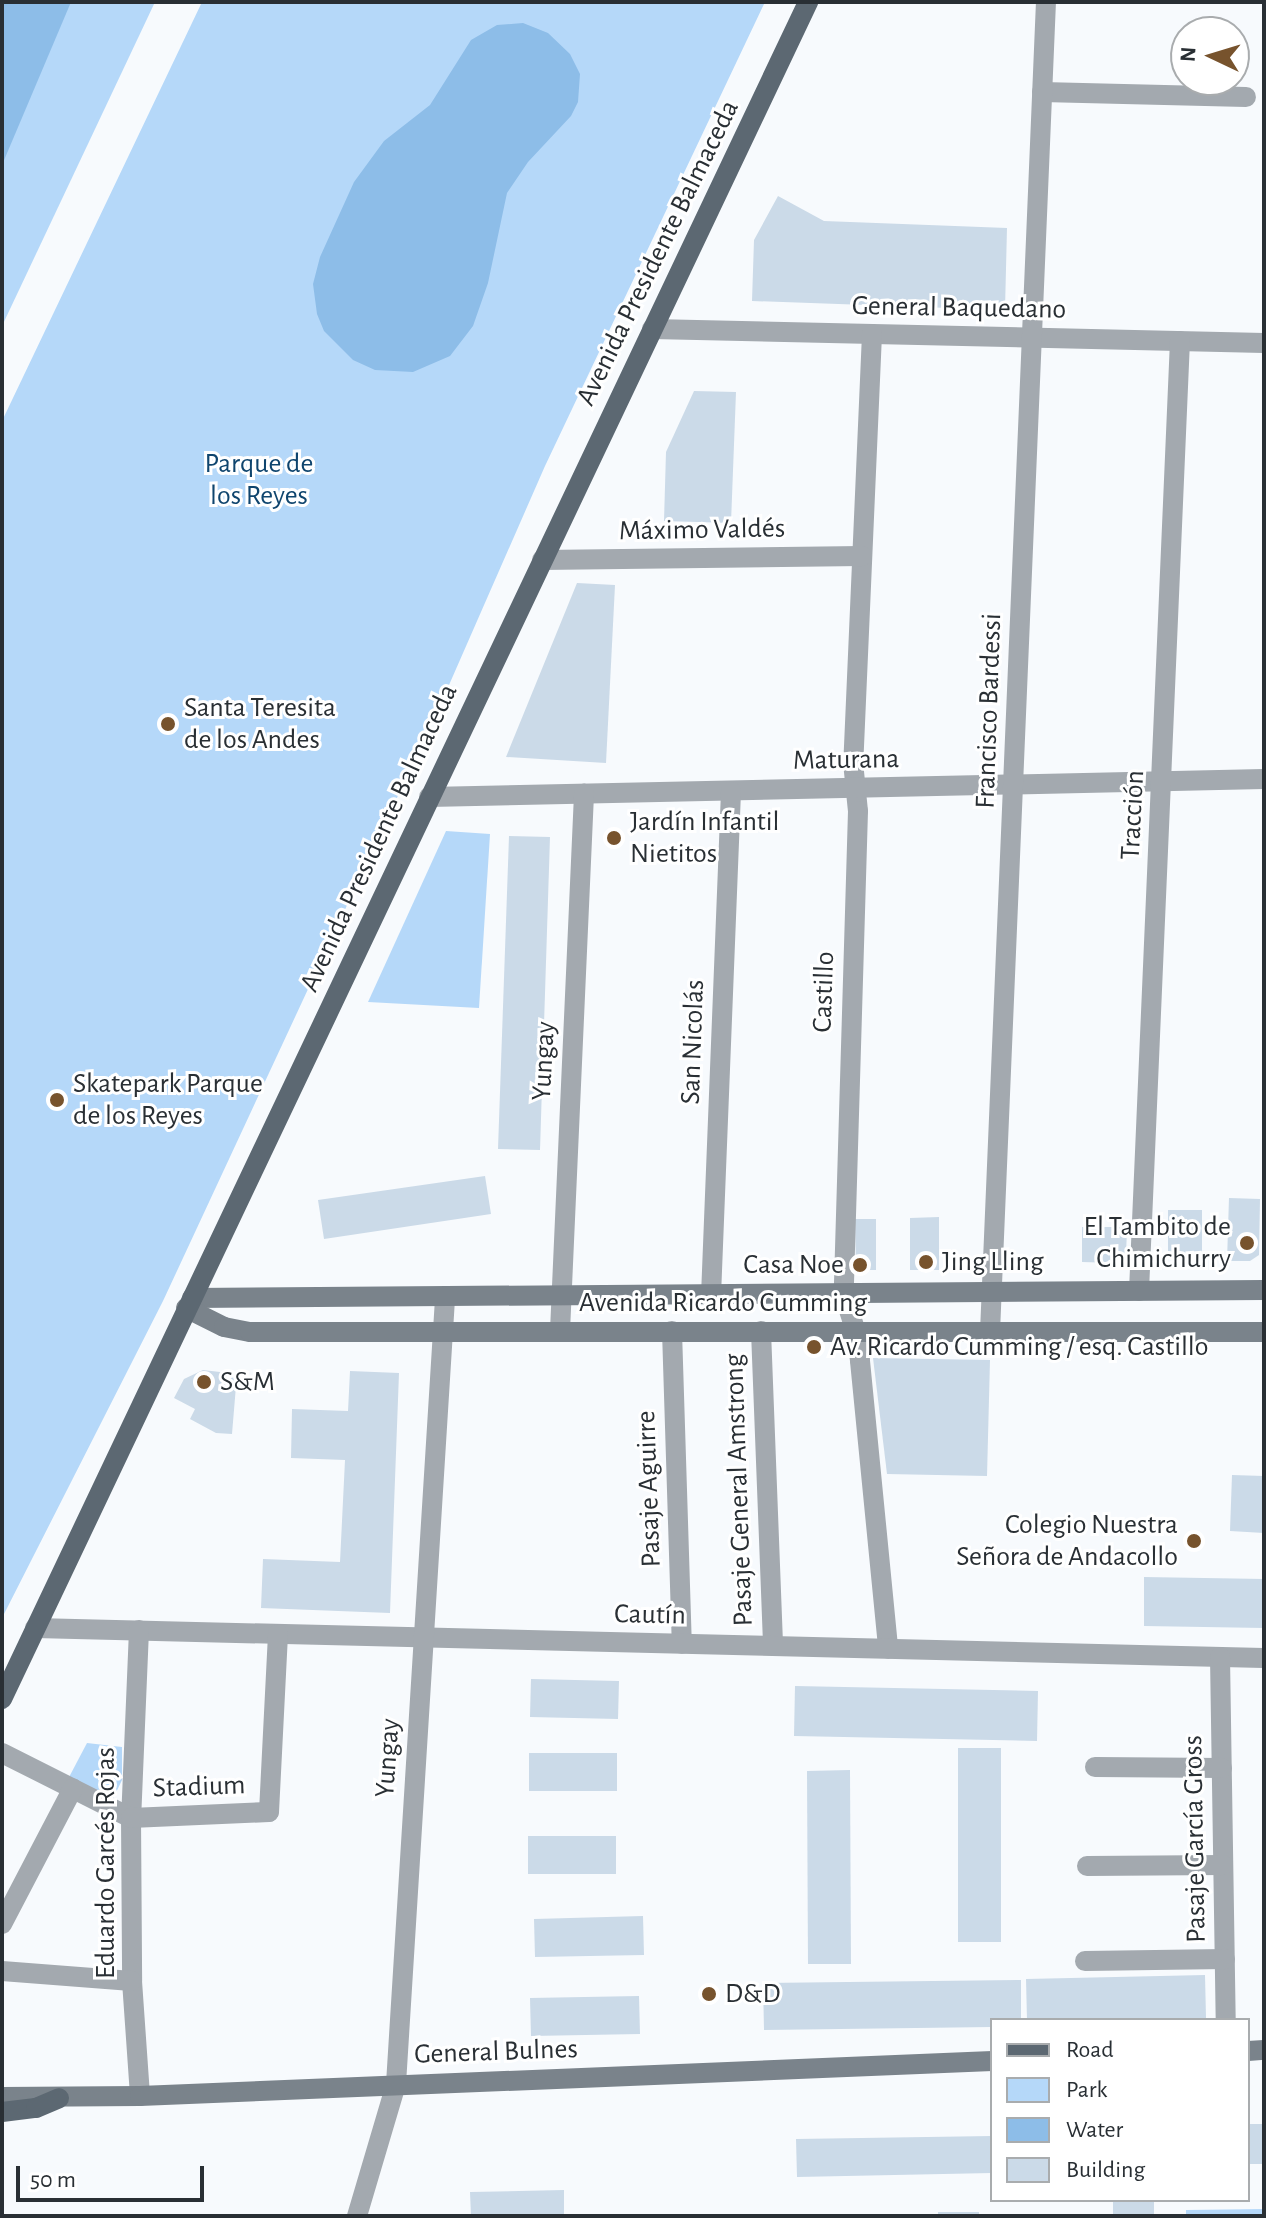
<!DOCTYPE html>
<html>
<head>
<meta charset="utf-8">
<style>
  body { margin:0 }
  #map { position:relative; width:1266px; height:2218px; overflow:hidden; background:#f7fafd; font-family:"Alegreya Sans",sans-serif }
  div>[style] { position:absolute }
  .green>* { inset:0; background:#b5d8f9 }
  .water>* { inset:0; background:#8dbde8 }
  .building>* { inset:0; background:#cbdae8 }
  .street>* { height:20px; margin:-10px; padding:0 10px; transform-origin:10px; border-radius:10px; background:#a3a9af }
  .secondary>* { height:20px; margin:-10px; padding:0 10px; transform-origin:10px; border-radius:10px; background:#7a838b }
  .primary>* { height:20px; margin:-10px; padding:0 10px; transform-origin:10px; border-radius:10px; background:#5c6872 }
  .dots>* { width:22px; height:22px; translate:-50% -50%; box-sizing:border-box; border:4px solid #fff; border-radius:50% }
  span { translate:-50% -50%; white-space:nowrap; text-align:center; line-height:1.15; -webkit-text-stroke:6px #fff; paint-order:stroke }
  .street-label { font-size:28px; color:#292f34 }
  .park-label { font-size:28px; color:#0f456e }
  .poi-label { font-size:28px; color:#292f34 }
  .left { translate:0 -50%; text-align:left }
  .right { translate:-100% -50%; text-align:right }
  .frame { position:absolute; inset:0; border:4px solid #292f34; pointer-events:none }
  .legend { position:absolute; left:990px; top:2018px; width:260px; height:184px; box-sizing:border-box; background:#fff; border:2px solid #a9acae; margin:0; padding:10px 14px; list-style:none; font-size:24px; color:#292f34 }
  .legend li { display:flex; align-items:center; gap:16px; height:40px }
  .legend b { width:40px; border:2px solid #a9acae }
  .north { position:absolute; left:1170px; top:16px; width:80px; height:80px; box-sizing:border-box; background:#fff; border:2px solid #a9acae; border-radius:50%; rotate:274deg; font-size:22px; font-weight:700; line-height:32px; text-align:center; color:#292f34 }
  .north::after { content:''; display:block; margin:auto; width:28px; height:36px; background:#77532d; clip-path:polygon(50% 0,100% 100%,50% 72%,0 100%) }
  .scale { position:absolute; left:16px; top:2166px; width:188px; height:36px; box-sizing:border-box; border:4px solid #292f34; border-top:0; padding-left:10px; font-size:24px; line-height:28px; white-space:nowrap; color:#292f34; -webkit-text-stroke:6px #fff; paint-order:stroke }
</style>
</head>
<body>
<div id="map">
  <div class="green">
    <div style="clip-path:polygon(2px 2px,155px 2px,2px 326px)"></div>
    <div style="clip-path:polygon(202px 2px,765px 2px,545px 466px,442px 701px,163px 1301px,2px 1618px,2px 421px)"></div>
    <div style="clip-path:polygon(446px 831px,490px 834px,479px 1008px,368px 1002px)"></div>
    <div style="clip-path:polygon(87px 1743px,122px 1747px,122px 1780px,111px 1803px,67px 1781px)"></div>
    <div style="clip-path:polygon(1264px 2209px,1264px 2216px,1186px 2216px,1186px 2210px)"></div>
  </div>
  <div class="water">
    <div style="clip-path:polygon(2px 2px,71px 2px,2px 165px)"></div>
    <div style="clip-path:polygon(523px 23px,548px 33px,570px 54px,580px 74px,578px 102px,571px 116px,528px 162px,507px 193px,488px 283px,473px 326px,450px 356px,413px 372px,375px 370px,353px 360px,324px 331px,317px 314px,313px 284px,320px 257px,354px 182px,384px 141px,430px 105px,471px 40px,497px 25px)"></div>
  </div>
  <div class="building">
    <div style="clip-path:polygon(778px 196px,824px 221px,1007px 228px,1005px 310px,752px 301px,754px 240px)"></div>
    <div style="clip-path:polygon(694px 391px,736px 392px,731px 523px,664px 521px,666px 452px)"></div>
    <div style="clip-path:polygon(577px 583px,615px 585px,606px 763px,506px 757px)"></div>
    <div style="clip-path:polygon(509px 836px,550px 837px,540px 1150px,498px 1149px)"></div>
    <div style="clip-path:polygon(485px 1176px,491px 1214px,324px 1239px,318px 1200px)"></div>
    <div style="clip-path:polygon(1229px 1198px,1260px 1199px,1259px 1255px,1250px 1261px,1227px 1261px)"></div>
    <div style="clip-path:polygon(1168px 1210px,1202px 1210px,1202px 1256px,1168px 1256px)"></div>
    <div style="clip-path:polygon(939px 1217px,939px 1270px,910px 1270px,910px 1218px)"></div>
    <div style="clip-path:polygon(855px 1219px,876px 1219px,876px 1270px,856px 1270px)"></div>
    <div style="clip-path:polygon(1082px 1227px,1127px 1227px,1126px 1257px,1115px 1263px,1082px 1262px)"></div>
    <div style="clip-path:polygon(873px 1358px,990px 1360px,987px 1476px,887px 1474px)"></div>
    <div style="clip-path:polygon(203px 1370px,237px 1374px,232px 1434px,216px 1433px,190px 1419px,195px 1409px,174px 1398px,184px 1379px)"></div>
    <div style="clip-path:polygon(350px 1371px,399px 1373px,390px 1613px,261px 1608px,263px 1559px,340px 1562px,345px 1460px,291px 1458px,292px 1409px,348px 1411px)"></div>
    <div style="clip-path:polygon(1232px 1475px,1264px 1476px,1264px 1533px,1230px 1531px)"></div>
    <div style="clip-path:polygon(1144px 1577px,1264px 1579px,1264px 1628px,1144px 1626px)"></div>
    <div style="clip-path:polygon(531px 1679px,619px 1681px,618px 1719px,530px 1717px)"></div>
    <div style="clip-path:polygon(795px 1686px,1038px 1691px,1037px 1741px,794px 1736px)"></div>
    <div style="clip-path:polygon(958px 1748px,1001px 1748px,1001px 1942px,958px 1942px)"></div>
    <div style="clip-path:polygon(529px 1753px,617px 1753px,617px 1791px,529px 1791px)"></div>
    <div style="clip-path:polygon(850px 1770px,851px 1964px,808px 1964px,807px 1771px)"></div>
    <div style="clip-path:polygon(528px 1836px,616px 1836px,616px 1874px,528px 1874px)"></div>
    <div style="clip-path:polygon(643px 1916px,644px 1955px,535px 1957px,534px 1919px)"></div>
    <div style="clip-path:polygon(1205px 1975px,1206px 2018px,1027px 2020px,1026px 1979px)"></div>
    <div style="clip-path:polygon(1021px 1980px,1021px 2020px,992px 2020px,992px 2027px,764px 2030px,763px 1983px)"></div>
    <div style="clip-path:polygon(639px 1996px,640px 2034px,531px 2036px,530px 1998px)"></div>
    <div style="clip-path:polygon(1248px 2124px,1264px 2124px,1264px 2164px,1248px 2164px)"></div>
    <div style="clip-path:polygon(992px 2136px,992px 2173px,797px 2177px,796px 2139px)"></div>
    <div style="clip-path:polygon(564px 2190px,564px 2216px,471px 2216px,470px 2192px)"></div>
    <div style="clip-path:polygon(1113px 2200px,1154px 2200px,1154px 2216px,1113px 2216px)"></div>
    <div style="clip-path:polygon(938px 2212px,979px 2212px,979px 2216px,938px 2216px)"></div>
  </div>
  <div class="street">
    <div style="left:1042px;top:92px;width:204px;rotate:1.4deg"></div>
    <div style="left:652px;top:329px;width:612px;rotate:1.31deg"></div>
    <div style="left:872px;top:334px;width:428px;rotate:92.5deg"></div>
    <div style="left:853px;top:762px;width:49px;rotate:84.2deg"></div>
    <div style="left:858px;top:811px;width:484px;rotate:91.7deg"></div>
    <div style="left:844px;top:1295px;width:39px;rotate:72deg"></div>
    <div style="left:856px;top:1332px;width:29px;rotate:82deg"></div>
    <div style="left:860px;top:1361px;width:289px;rotate:84.4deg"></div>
    <div style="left:542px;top:560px;width:320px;rotate:-0.7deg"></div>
    <div style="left:429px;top:797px;width:835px;rotate:-1.23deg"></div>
    <div style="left:1139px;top:1291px;width:951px;rotate:-87.53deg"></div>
    <div style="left:711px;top:1296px;width:505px;rotate:-87.73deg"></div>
    <div style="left:560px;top:1331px;width:538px;rotate:-87.44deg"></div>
    <div style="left:672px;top:1331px;width:313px;rotate:88.2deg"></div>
    <div style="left:761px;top:1331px;width:315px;rotate:87.8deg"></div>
    <div style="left:990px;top:1332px;width:1331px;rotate:-87.59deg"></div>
    <div style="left:35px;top:1628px;width:1229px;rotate:1.4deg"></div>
    <div style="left:139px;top:1630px;width:188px;rotate:92.4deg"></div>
    <div style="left:131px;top:1818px;width:163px;rotate:89.6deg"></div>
    <div style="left:132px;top:1981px;width:115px;rotate:86deg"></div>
    <div style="left:1220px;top:1657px;width:363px;rotate:89.1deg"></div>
    <div style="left:2px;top:1753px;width:144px;rotate:26.7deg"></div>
    <div style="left:131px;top:1818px;width:138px;rotate:-2.5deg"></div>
    <div style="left:269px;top:1812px;width:178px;rotate:-87.1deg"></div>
    <div style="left:1095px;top:1767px;width:127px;rotate:0.5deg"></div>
    <div style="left:1087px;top:1866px;width:136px;rotate:-0.4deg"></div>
    <div style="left:2px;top:1924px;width:153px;rotate:-62.4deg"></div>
    <div style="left:1085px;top:1961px;width:140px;rotate:-0.8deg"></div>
    <div style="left:2px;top:1971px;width:130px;rotate:4.4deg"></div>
    <div style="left:357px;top:2216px;width:138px;rotate:-73.5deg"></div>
    <div style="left:396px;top:2084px;width:788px;rotate:-86.43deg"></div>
  </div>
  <div class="secondary">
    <div style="left:192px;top:1298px;width:1072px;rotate:-0.43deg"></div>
    <div style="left:186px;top:1308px;width:42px;rotate:26.6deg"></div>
    <div style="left:224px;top:1327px;width:26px;rotate:11deg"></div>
    <div style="left:250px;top:1332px;width:1014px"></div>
    <div style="left:1248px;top:2051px;width:16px;rotate:-4deg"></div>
    <div style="left:2px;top:2097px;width:138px;rotate:-0.4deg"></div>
    <div style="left:140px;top:2096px;width:853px;rotate:-2.35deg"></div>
  </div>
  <div class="primary">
    <div style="left:2px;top:1699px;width:1879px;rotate:-64.59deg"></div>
    <div style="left:2px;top:2112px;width:34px;rotate:-7deg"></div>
    <div style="left:36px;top:2108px;width:25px;rotate:-23deg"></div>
  </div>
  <div class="dots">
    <div style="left:168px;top:724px;background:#77532d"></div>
    <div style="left:614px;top:838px;background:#77532d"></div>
    <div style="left:57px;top:1100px;background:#77532d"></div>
    <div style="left:1247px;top:1243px;background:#77532d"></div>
    <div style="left:926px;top:1262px;background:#77532d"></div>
    <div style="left:860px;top:1265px;background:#77532d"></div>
    <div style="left:814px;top:1347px;background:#77532d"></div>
    <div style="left:204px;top:1382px;background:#77532d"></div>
    <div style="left:1194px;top:1541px;background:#77532d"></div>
    <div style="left:709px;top:1994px;background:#77532d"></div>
  </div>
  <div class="street-label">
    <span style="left:658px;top:253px;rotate:-64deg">Avenida Presidente Balmaceda</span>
    <span style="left:959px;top:308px;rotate:1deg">General Baquedano</span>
    <span style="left:702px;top:530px;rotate:-1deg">Máximo Valdés</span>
    <span style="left:989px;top:711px;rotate:-88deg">Francisco Bardessi</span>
    <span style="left:846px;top:760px;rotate:-1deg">Maturana</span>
    <span style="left:1133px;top:815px;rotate:-87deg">Tracción</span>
    <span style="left:379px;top:838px;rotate:-65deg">Avenida Presidente Balmaceda</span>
    <span style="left:824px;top:992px;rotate:-88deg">Castillo</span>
    <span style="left:693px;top:1042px;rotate:-88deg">San Nicolás</span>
    <span style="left:544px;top:1061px;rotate:-87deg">Yungay</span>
    <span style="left:723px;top:1303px">Avenida Ricardo Cumming</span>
    <span style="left:649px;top:1489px;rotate:-92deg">Pasaje Aguirre</span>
    <span style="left:739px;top:1490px;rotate:-92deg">Pasaje General Amstrong</span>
    <span style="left:650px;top:1615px;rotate:1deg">Cautín</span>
    <span style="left:388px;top:1758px;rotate:-86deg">Yungay</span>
    <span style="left:199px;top:1787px;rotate:-2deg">Stadium</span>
    <span style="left:1195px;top:1839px;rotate:-91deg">Pasaje García Gross</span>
    <span style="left:106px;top:1863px;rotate:-90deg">Eduardo Garcés Rojas</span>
    <span style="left:496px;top:2052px;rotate:-2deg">General Bulnes</span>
  </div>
  <div class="park-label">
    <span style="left:259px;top:480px">Parque de<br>los Reyes</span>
  </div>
  <div class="poi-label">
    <span class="left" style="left:184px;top:724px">Santa Teresita<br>de los Andes</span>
    <span class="left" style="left:630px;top:838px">Jardín Infantil<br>Nietitos</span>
    <span class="left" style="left:73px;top:1100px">Skatepark Parque<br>de los Reyes</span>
    <span class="right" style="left:1231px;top:1243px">El Tambito de<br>Chimichurry</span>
    <span class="left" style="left:942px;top:1262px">Jing Lling</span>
    <span class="right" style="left:844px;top:1265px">Casa Noe</span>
    <span class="left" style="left:830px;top:1347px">Av. Ricardo Cumming / esq. Castillo</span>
    <span class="left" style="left:220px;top:1382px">S&amp;M</span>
    <span class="right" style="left:1178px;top:1541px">Colegio Nuestra<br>Señora de Andacollo</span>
    <span class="left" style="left:725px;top:1994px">D&amp;D</span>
  </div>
  <div class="frame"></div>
  <ul class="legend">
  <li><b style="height:10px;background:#5c6872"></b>Road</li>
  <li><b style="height:22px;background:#b5d8f9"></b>Park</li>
  <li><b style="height:22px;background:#8dbde8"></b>Water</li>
  <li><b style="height:22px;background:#cbdae8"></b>Building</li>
  </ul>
  <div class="north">N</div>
  <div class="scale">50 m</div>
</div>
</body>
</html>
